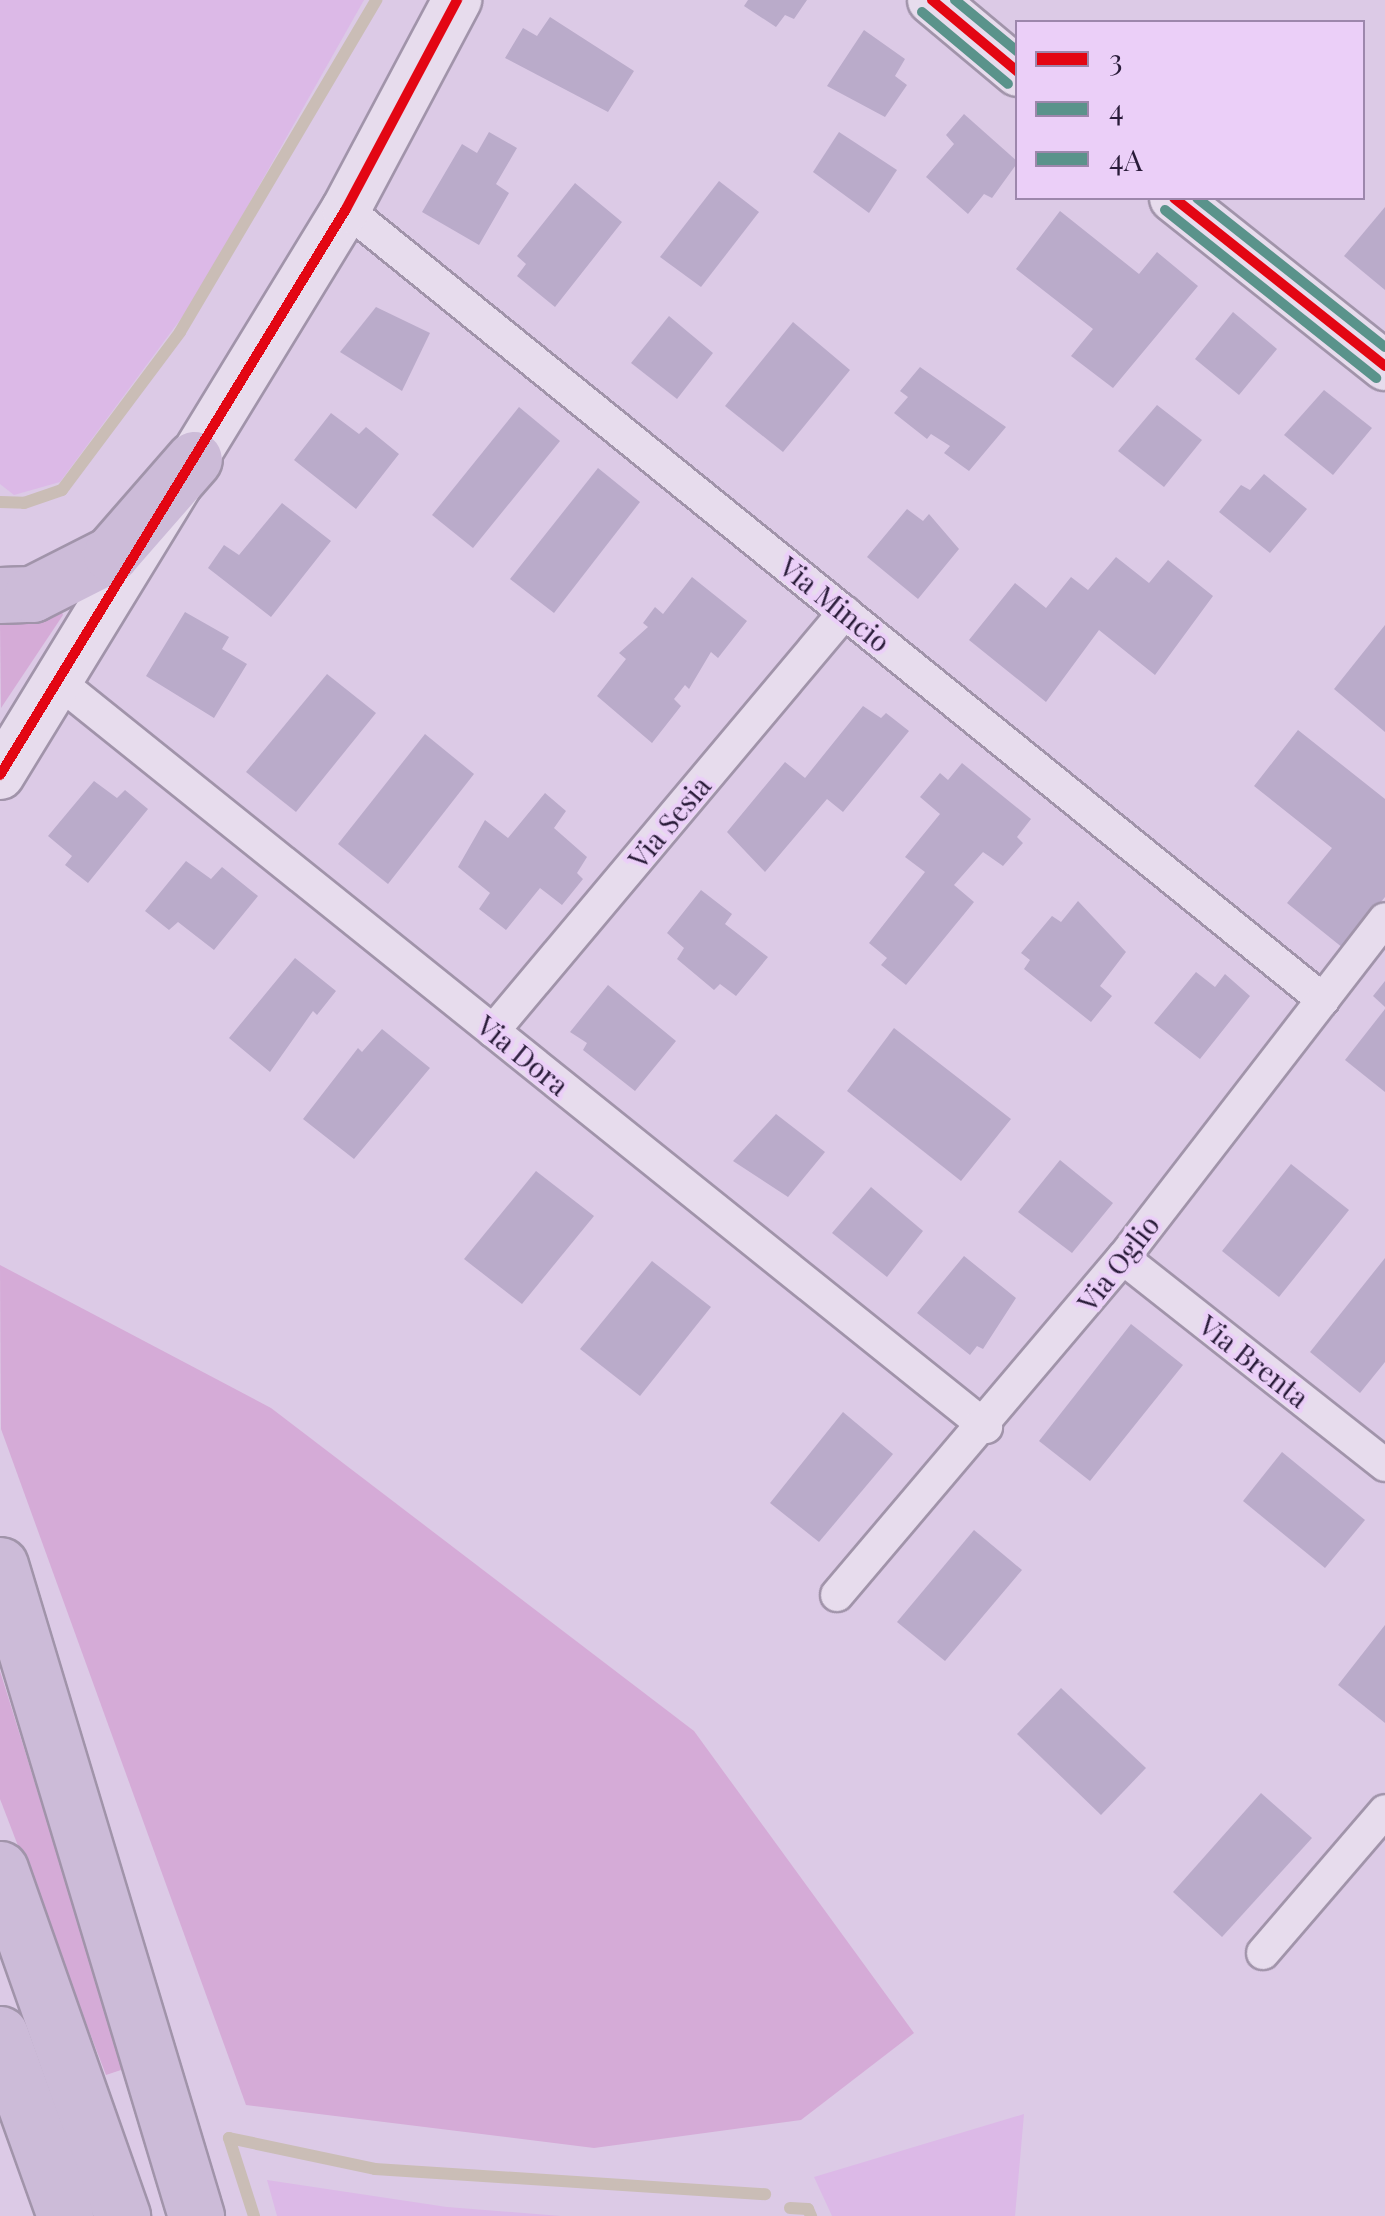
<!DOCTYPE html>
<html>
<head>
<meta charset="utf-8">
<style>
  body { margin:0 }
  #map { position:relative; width:1385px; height:2216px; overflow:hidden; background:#dccae6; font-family:"Playfair Display",serif }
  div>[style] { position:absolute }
  .farmland>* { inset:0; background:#dcb9e7 }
  .green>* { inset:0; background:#d5abd7 }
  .stream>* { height:12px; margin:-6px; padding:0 6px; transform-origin:6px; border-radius:6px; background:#cabdb6 }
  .building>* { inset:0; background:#baabca }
  .roads { filter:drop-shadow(2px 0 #a194aa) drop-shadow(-2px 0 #a194aa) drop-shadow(0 2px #a194aa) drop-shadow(0 -2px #a194aa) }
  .street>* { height:32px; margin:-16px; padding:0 16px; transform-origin:16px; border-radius:16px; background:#e7dced }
  .secondary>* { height:48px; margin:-24px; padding:0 24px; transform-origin:24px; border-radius:24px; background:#e7dced }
  .highway>* { height:55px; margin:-27.5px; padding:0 27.5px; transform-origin:27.5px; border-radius:27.5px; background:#ccbbd8 }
  .bus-1>* { height:10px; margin:-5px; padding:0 5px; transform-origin:5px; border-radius:5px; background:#e30613 }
  .bus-2>* { height:10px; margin:-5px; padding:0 5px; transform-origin:5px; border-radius:5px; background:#5a938b }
  .bus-3>* { height:10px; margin:-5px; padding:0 5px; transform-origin:5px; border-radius:5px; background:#5a938b }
  span { translate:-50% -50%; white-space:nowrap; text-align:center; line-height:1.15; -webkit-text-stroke:8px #ebcff8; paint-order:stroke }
  .street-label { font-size:28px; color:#291b39 }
  .legend { position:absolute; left:1015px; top:20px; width:350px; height:180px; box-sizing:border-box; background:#ebcff8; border:2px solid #9d87ac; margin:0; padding:12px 18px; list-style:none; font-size:30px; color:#291b39 }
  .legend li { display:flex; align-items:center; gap:20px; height:50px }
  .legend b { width:50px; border:2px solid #9d87ac }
</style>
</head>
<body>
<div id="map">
  <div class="farmland">
    <div style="clip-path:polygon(0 0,364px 0,194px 301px,60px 482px,14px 495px,0 484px)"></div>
    <div style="clip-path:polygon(1024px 2114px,1015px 2216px,832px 2216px,814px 2177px)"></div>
    <div style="clip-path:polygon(267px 2180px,447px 2207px,561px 2216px,277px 2216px)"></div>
  </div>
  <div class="green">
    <div style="clip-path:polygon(61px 610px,63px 615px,1px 708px,0 622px)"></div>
    <div style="clip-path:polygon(0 1265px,271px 1408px,694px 1731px,914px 2033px,801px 2120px,594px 2148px,246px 2105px,1px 1429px)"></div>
    <div style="clip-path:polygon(0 1671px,124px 2069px,106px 2075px,0 1799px)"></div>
  </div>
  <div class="stream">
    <div style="left:0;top:502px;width:24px;rotate:2deg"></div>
    <div style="left:24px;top:503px;width:40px;rotate:-18.9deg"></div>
    <div style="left:62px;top:490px;width:197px;rotate:-53.2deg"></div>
    <div style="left:180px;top:332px;width:386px;rotate:-59.4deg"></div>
    <div style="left:790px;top:2208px;width:18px;rotate:3deg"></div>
    <div style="left:808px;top:2209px;width:8px;rotate:67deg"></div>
    <div style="left:254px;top:2216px;width:82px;rotate:-107.8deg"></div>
    <div style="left:229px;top:2138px;width:149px;rotate:12deg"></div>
    <div style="left:375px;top:2169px;width:391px;rotate:3.7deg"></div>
  </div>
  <div class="building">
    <div style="clip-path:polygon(748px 0,807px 0,794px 19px,785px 15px,776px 27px,744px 6px)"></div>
    <div style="clip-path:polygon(550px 17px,634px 71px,608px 112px,505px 58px,523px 28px,537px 36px)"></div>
    <div style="clip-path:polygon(864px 30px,905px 59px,895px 76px,907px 85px,885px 117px,827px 86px)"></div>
    <div style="clip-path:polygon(964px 114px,1018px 162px,992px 198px,984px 194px,968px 214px,926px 177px,954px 144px,946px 135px)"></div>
    <div style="clip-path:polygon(489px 132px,517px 148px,496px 184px,509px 193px,479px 245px,422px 212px,462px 144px,477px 153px)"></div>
    <div style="clip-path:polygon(839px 132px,897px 170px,869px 213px,813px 172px)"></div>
    <div style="clip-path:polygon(719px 181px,759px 212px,701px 287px,660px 257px)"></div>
    <div style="clip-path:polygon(575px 183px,622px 222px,555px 307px,517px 276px,526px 264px,517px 256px)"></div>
    <div style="clip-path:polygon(1385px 207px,1385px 290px,1344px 256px)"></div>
    <div style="clip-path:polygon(1060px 211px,1139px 274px,1157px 252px,1198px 286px,1113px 388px,1071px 356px,1093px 329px,1016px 269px)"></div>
    <div style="clip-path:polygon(376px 307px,430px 333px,402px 391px,340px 352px)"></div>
    <div style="clip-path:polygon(1233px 312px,1277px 349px,1239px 395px,1195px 359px)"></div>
    <div style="clip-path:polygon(669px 316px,713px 353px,677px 399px,631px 363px)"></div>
    <div style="clip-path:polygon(793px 322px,850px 370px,783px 452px,725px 406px)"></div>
    <div style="clip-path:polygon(920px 367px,1006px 427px,969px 471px,944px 453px,950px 446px,931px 434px,927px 439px,894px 413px,908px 397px,900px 391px)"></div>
    <div style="clip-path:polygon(1324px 390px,1372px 428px,1333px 475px,1284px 435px)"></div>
    <div style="clip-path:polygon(1157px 405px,1202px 440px,1164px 487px,1118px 451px)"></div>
    <div style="clip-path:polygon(519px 407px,560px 441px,473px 548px,432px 515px)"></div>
    <div style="clip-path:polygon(331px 413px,359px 434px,366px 427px,399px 454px,356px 509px,294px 460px)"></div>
    <div style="clip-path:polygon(598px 468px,640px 502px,554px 613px,510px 579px)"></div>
    <div style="clip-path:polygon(1264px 474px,1307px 509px,1270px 553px,1219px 512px,1241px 485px,1250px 490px)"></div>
    <div style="clip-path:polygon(282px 503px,331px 541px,271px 617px,208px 568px,224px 545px,239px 555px)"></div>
    <div style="clip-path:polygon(907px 509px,923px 521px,929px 514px,959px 549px,918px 599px,867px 557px)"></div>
    <div style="clip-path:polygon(1116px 557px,1149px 583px,1168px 560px,1213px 596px,1155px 675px,1099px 630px,1046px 702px,969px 640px,1015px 583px,1046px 608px,1071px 577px,1088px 590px)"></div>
    <div style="clip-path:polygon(692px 577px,747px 621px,718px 658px,711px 652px,689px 689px,685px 685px,674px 699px,681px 706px,652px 743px,597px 696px,626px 659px,619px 653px,648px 627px,643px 623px,655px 607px,663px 614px)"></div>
    <div style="clip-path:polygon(185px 612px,229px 637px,222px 649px,247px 664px,214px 718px,146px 676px)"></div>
    <div style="clip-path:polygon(1385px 625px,1385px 732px,1334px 689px)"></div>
    <div style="clip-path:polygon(327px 674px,376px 713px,296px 812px,246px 772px)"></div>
    <div style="clip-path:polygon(863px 706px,881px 718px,886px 713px,909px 731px,843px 812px,827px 799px,765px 872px,727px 832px,785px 762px,805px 778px)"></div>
    <div style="clip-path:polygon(1298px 730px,1385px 799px,1385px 897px,1343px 948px,1287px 903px,1332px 848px,1254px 786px)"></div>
    <div style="clip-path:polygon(425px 734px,474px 774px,388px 884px,338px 844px)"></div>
    <div style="clip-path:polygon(962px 763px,1031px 819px,1017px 837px,1023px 843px,1003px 866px,983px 852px,954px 885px,974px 902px,906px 985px,881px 965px,887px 958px,869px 943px,925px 872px,905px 857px,940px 814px,920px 797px,940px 773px,948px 780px)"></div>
    <div style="clip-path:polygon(94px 781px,117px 798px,125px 790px,148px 809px,88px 883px,65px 865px,72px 856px,48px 836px)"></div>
    <div style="clip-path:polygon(545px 793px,566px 811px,554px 828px,587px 857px,577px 873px,583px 879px,562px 905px,540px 888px,506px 930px,479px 909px,490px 893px,458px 867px,485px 820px,508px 838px)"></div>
    <div style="clip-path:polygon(186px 861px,211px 879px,222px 867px,258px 896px,214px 950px,178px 922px,169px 930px,145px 911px)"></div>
    <div style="clip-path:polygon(701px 890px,732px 914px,725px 924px,768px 957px,736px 996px,720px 984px,714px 990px,677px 959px,684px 948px,667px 933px)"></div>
    <div style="clip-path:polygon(1078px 901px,1126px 952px,1100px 986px,1112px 996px,1091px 1022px,1024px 969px,1030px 960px,1021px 953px,1052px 916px,1061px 922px)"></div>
    <div style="clip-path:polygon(295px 958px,336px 991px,317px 1015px,313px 1011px,270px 1072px,229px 1038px)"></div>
    <div style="clip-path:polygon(1196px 972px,1215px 987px,1225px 974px,1250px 996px,1200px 1059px,1154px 1023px)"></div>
    <div style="clip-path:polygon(1385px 981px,1385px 1007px,1373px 996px)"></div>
    <div style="clip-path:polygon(608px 985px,676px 1041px,635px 1091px,583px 1050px,587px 1043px,570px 1032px)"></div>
    <div style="clip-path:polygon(1385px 1009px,1385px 1092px,1345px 1060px)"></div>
    <div style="clip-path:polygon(894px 1028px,1011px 1119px,961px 1181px,847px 1091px)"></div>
    <div style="clip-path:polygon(382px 1029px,430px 1068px,354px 1159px,303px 1119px,358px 1048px,362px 1052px)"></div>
    <div style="clip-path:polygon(776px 1114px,825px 1152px,788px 1197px,733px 1161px)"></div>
    <div style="clip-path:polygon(1060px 1160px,1113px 1203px,1072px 1253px,1018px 1212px)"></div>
    <div style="clip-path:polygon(1291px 1164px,1349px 1210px,1279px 1297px,1222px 1251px)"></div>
    <div style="clip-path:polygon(536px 1171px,594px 1216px,522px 1304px,464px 1259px)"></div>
    <div style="clip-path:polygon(871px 1187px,923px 1231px,887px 1277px,832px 1233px)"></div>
    <div style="clip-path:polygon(964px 1256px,1016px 1298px,983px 1349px,977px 1346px,970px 1355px,917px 1313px)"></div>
    <div style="clip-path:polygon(1385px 1258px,1385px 1362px,1360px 1393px,1310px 1352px)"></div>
    <div style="clip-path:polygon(652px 1261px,711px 1307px,640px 1396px,580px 1349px)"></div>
    <div style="clip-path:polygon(1131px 1324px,1183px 1365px,1090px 1481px,1039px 1441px)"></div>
    <div style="clip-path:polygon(843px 1412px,893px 1454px,819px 1542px,770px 1503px)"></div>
    <div style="clip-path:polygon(1282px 1452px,1365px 1520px,1325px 1568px,1243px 1501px)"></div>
    <div style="clip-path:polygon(974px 1530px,1022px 1570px,945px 1661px,897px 1622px)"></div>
    <div style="clip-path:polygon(1385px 1625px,1385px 1723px,1338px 1685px)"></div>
    <div style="clip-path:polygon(1061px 1688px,1146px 1768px,1101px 1815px,1017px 1734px)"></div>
    <div style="clip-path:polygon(1261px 1793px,1312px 1838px,1222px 1937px,1173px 1892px)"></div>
  </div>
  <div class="roads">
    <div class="street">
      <div style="left:346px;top:209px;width:1257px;rotate:38.99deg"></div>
      <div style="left:60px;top:683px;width:1188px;rotate:38.78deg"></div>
      <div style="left:493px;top:1031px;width:547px;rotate:-49.97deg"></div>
      <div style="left:1123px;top:1258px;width:334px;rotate:38.3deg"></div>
      <div style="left:837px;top:1595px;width:442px;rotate:-49.7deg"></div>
      <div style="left:1123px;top:1258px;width:428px;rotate:-52.3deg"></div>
      <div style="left:1263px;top:1953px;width:187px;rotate:-49.3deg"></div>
    </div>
    <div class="secondary">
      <div style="left:932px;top:0;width:112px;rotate:39.9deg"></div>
      <div style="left:1174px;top:198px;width:270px;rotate:38.5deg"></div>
      <div style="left:0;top:775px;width:663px;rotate:-58.56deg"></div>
      <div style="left:346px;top:209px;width:237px;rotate:-62deg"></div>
    </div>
    <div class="highway">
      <div style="left:0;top:595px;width:32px;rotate:-2deg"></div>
      <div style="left:32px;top:594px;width:89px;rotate:-26.9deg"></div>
      <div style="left:111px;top:554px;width:126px;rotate:-48.9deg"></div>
      <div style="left:0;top:1565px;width:680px;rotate:73.24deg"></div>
      <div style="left:0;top:1869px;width:368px;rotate:70.6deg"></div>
      <div style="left:0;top:2034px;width:193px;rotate:70.3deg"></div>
    </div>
  </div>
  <div class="bus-1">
    <div style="left:932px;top:0;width:112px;rotate:39.9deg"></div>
    <div style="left:1174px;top:198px;width:270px;rotate:38.5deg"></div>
    <div style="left:0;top:775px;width:663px;rotate:-58.56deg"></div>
    <div style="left:346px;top:209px;width:237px;rotate:-62deg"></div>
  </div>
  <div class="bus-2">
    <div style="left:922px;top:12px;width:112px;rotate:39.9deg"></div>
    <div style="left:1165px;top:210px;width:270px;rotate:38.5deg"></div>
  </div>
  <div class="bus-3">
    <div style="left:955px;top:0;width:82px;rotate:39.5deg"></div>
    <div style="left:1197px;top:198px;width:240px;rotate:38.4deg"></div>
  </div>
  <div class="street-label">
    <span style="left:835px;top:604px;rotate:39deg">Via Mincio</span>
    <span style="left:669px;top:822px;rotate:-50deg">Via Sesia</span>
    <span style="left:523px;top:1055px;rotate:39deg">Via Dora</span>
    <span style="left:1118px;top:1263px;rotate:-52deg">Via Oglio</span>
    <span style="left:1254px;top:1361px;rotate:38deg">Via Brenta</span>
  </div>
  <ul class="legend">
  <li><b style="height:12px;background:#e30613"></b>3</li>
  <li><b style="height:12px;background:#5a938b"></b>4</li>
  <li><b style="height:12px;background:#5a938b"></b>4A</li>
  </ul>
</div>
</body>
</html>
